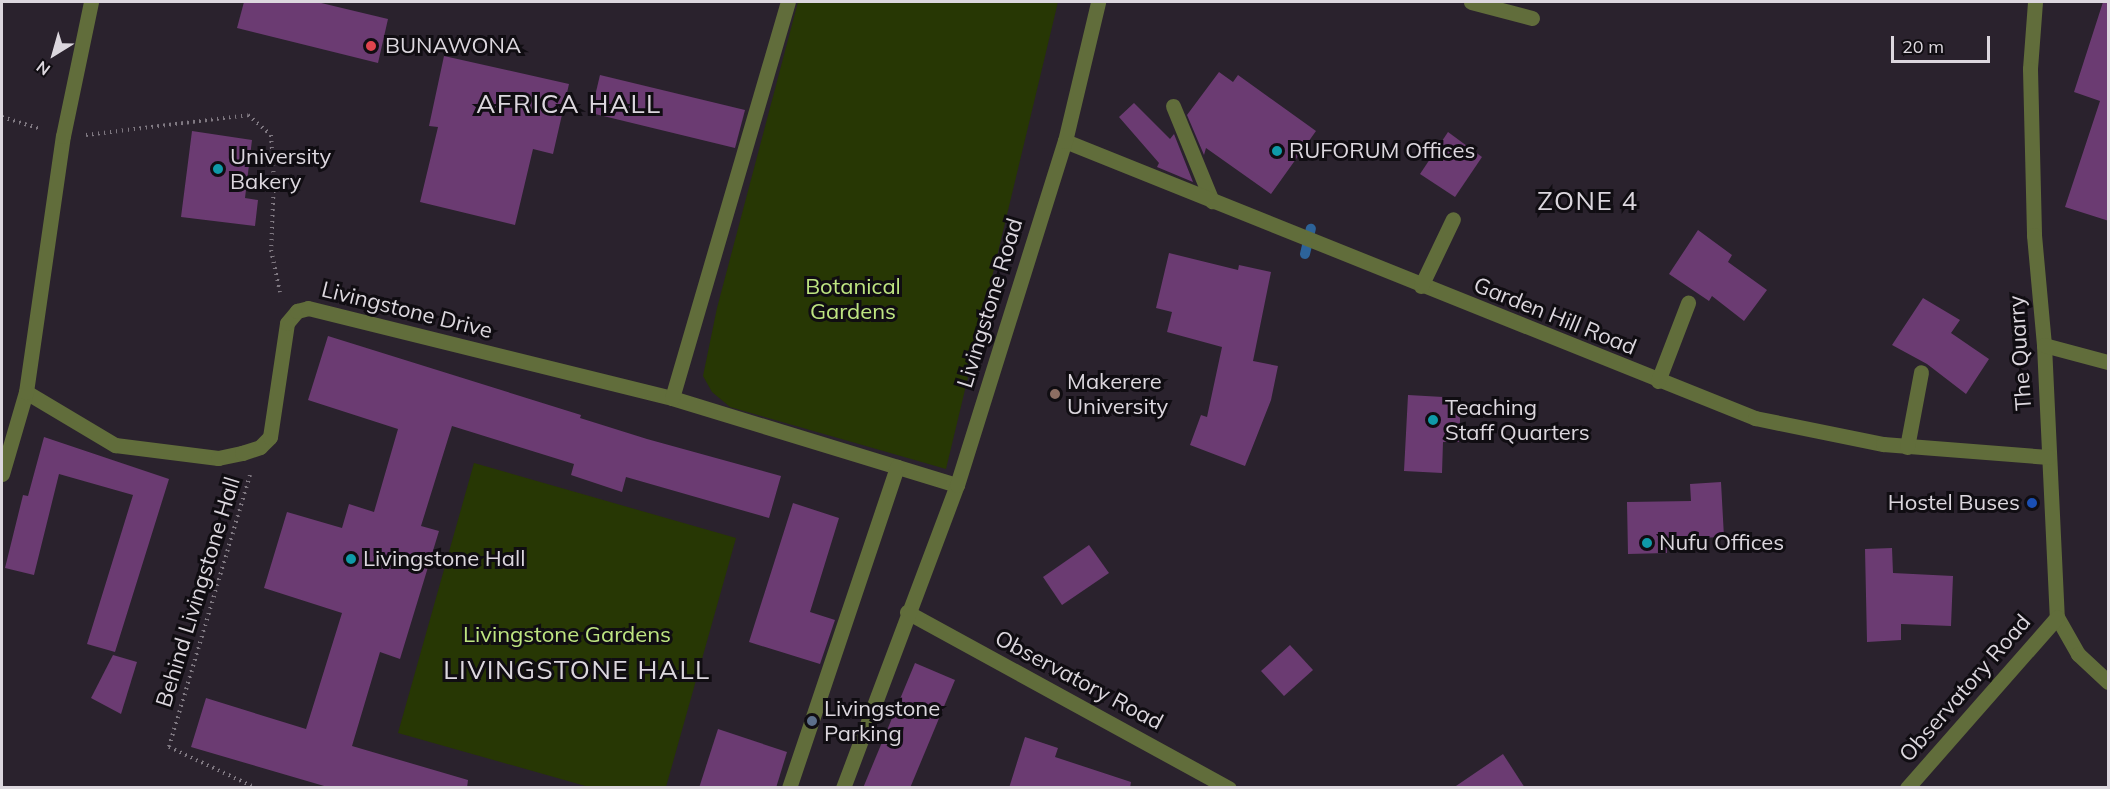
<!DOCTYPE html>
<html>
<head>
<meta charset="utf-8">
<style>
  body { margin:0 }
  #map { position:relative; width:2110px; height:789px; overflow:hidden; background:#2a222d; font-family:Mulish,sans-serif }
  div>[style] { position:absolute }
  .green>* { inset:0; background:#273704 }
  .stream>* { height:10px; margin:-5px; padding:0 5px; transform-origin:5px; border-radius:5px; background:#2d6399 }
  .building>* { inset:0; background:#6b3b72 }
  .path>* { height:4px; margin-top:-2px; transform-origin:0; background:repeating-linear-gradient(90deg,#7f7881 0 1.5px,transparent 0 6px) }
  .minor>* { height:15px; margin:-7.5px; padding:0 7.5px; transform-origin:7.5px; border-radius:7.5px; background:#616d3b }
  .dots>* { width:16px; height:16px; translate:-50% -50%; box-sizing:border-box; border:3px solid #100d12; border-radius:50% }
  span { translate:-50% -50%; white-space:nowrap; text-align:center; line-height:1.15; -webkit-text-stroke:6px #100d12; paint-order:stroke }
  .poi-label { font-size:22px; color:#dcd7de }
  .left { translate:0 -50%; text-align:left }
  .right { translate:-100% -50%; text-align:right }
  .park-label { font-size:22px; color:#bee581 }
  .street-label { font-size:22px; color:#dcd7de }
  .quarter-label { font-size:26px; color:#dcd7de; letter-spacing:1.5px }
  .frame { position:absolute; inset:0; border:3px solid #dcd7de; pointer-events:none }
  .north { position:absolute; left:24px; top:24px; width:60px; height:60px; -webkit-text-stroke:4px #100d12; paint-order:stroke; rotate:217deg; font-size:16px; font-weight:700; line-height:24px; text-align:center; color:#dcd7de }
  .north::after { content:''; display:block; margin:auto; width:21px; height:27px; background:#dcd7de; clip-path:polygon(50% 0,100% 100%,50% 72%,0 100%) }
  .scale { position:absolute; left:1891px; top:36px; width:99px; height:27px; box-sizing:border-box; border:3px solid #dcd7de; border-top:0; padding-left:8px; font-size:18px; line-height:21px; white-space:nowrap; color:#dcd7de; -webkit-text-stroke:4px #100d12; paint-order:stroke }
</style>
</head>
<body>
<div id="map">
  <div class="green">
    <div style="clip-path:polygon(798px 2px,1058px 2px,946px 469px,730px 407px,712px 392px,703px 376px,717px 308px)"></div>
    <div style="clip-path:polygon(474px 463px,736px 538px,666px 787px,589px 787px,398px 733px)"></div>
  </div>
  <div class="stream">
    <div style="left:1305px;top:254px;width:26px;rotate:-77deg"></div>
  </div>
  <div class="building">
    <div style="clip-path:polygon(244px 2px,317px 2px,388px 19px,378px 63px,237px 28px)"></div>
    <div style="clip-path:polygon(2103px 2px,2109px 3px,2109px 221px,2065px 207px,2100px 101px,2074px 92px)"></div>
    <div style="clip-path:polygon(444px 56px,569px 84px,553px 154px,533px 149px,515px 225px,420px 202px,438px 127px,429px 126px)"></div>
    <div style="clip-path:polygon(1219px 72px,1233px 82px,1238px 75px,1316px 131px,1271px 194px,1206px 148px,1204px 155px,1187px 115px)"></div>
    <div style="clip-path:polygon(600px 75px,745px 110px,735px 148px,591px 113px)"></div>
    <div style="clip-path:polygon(1134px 103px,1170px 139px,1174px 134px,1193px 182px,1157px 167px,1159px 163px,1119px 117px)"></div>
    <div style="clip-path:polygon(192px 131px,252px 140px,245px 198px,258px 200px,255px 226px,181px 217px)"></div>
    <div style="clip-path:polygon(1448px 132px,1482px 157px,1455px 197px,1420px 174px)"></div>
    <div style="clip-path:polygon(1698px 230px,1732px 255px,1728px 262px,1767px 290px,1744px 321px,1712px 296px,1709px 301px,1669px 274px)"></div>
    <div style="clip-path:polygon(1169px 253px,1238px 270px,1239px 265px,1271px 272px,1253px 361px,1278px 366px,1271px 400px,1245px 466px,1190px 445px,1201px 415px,1207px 417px,1222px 347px,1167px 332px,1172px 312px,1156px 308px)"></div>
    <div style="clip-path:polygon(1923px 298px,1960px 320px,1951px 333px,1989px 359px,1966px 394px,1927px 364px,1892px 345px)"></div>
    <div style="clip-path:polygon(328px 336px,581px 415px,580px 418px,647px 439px,781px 476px,769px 518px,626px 477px,622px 492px,571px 475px,574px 464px,452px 426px,421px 526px,439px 531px,400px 659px,380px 652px,352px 746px,468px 780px,467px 788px,331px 788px,191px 747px,206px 698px,306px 729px,342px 613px,264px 588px,287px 512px,342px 528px,349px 504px,374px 512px,398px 429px,308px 400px)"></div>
    <div style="clip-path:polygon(1408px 395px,1461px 398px,1459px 442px,1443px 442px,1442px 473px,1404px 471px)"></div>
    <div style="clip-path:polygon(44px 437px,169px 479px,115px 652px,87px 644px,133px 495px,59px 474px,34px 575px,5px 568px,23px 495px,28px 496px)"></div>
    <div style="clip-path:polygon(1721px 482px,1724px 537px,1667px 539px,1667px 553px,1628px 554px,1627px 502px,1691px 501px,1690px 484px)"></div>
    <div style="clip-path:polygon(793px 503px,839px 518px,810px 612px,835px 620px,820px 664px,749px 642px)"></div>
    <div style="clip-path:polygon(1089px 545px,1109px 573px,1062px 605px,1043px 577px)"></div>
    <div style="clip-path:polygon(1892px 548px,1893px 573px,1953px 576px,1951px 626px,1901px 624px,1901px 640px,1867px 642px,1865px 549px)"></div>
    <div style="clip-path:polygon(1290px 645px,1313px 670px,1284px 696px,1261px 671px)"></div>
    <div style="clip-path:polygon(113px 655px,137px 662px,121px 714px,91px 698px)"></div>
    <div style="clip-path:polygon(915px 663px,955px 680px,910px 788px,863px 788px)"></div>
    <div style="clip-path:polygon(718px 729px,787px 752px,776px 788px,699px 788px)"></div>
    <div style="clip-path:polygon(1025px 737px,1058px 748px,1055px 757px,1131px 782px,1130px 788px,1009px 788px)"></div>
    <div style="clip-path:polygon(1503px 754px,1525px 788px,1453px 788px)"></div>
  </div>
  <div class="path">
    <div style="left:2px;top:117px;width:41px;rotate:17.1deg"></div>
    <div style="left:86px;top:135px;width:163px;rotate:-7deg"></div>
    <div style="left:248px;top:115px;width:30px;rotate:41deg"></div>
    <div style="left:271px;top:135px;width:44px;rotate:86.1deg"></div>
    <div style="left:274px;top:179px;width:71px;rotate:92.4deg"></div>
    <div style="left:271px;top:250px;width:43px;rotate:77.9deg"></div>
    <div style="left:250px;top:475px;width:284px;rotate:106.6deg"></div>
    <div style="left:169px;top:747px;width:96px;rotate:25.2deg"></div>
  </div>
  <div class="minor">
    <div style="left:1471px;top:2px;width:63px;rotate:14.7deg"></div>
    <div style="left:2035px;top:2px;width:67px;rotate:94.3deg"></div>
    <div style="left:2030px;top:69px;width:166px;rotate:88.6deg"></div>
    <div style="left:2034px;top:235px;width:110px;rotate:84.8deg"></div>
    <div style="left:2044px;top:345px;width:272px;rotate:87.3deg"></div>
    <div style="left:2057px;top:617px;width:43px;rotate:60.4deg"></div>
    <div style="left:2078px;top:654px;width:41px;rotate:43deg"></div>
    <div style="left:1173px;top:106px;width:103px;rotate:67.7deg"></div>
    <div style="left:1065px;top:141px;width:744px;rotate:21.87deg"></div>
    <div style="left:1755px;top:418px;width:131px;rotate:11.5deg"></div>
    <div style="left:1883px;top:444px;width:166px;rotate:4.5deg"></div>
    <div style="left:1421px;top:286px;width:74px;rotate:-64.5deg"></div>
    <div style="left:2044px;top:345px;width:66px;rotate:14.9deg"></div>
    <div style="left:1658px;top:381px;width:84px;rotate:-69deg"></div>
    <div style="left:26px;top:392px;width:104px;rotate:30.8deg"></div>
    <div style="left:115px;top:445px;width:104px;rotate:7.2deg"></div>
    <div style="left:218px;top:458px;width:25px;rotate:-12deg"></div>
    <div style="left:242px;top:453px;width:19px;rotate:-18deg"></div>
    <div style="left:260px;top:447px;width:14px;rotate:-45deg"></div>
    <div style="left:270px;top:437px;width:115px;rotate:-81.5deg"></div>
    <div style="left:287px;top:323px;width:16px;rotate:-50deg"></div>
    <div style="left:297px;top:311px;width:11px;rotate:-15deg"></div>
    <div style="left:308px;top:308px;width:375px;rotate:13.9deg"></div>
    <div style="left:672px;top:398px;width:298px;rotate:17deg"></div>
    <div style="left:672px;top:398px;width:413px;rotate:-73.7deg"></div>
    <div style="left:1907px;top:447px;width:76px;rotate:-79.4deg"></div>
    <div style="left:2px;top:474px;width:85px;rotate:-73.7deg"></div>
    <div style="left:26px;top:392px;width:259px;rotate:-81.8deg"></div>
    <div style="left:63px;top:136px;width:137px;rotate:-78.2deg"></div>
    <div style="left:907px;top:612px;width:367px;rotate:28.7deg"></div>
    <div style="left:789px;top:788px;width:339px;rotate:-71.4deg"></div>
    <div style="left:843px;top:788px;width:324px;rotate:-69.4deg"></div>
    <div style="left:957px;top:485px;width:361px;rotate:-72.6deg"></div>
    <div style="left:1065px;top:141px;width:143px;rotate:-76.6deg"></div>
    <div style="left:1907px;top:788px;width:227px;rotate:-48.7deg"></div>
  </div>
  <div class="dots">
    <div style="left:371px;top:46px;background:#e0444e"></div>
    <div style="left:1277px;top:151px;background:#0f9aa8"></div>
    <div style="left:218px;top:169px;background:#0f9aa8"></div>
    <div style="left:1055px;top:394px;background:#8d6e63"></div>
    <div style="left:1433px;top:420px;background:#0f9aa8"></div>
    <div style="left:2032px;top:503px;background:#1a4fb4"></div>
    <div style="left:1647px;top:543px;background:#0f9aa8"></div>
    <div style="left:351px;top:559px;background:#0f9aa8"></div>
    <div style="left:812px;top:721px;background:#5c6f8a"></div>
  </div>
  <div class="poi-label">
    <span class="left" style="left:385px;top:46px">BUNAWONA</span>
    <span class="left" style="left:1289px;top:151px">RUFORUM Offices</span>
    <span class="left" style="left:230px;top:169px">University<br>Bakery</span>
    <span class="left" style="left:1067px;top:394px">Makerere<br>University</span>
    <span class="left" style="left:1445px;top:420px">Teaching<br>Staff Quarters</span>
    <span class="right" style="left:2020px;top:503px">Hostel Buses</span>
    <span class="left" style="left:1659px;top:543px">Nufu Offices</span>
    <span class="left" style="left:363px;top:559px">Livingstone Hall</span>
    <span class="left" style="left:824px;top:721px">Livingstone<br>Parking</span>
  </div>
  <div class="park-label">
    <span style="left:853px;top:299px">Botanical<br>Gardens</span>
    <span style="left:567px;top:635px">Livingstone Gardens</span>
  </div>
  <div class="street-label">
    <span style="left:990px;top:303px;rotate:-73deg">Livingstone Road</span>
    <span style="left:407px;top:310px;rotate:14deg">Livingstone Drive</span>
    <span style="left:1555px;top:316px;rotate:22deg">Garden Hill Road</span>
    <span style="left:2020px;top:353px;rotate:-94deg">The Quarry</span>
    <span style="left:198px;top:592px;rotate:-73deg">Behind Livingstone Hall</span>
    <span style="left:1079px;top:680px;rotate:28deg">Observatory Road</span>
    <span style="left:1965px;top:688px;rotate:-49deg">Observatory Road</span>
  </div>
  <div class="quarter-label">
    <span style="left:569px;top:104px">AFRICA HALL</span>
    <span style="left:1588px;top:201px">ZONE 4</span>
    <span style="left:577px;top:670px">LIVINGSTONE HALL</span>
  </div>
  <div class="frame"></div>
  <div class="north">N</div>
  <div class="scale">20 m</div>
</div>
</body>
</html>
